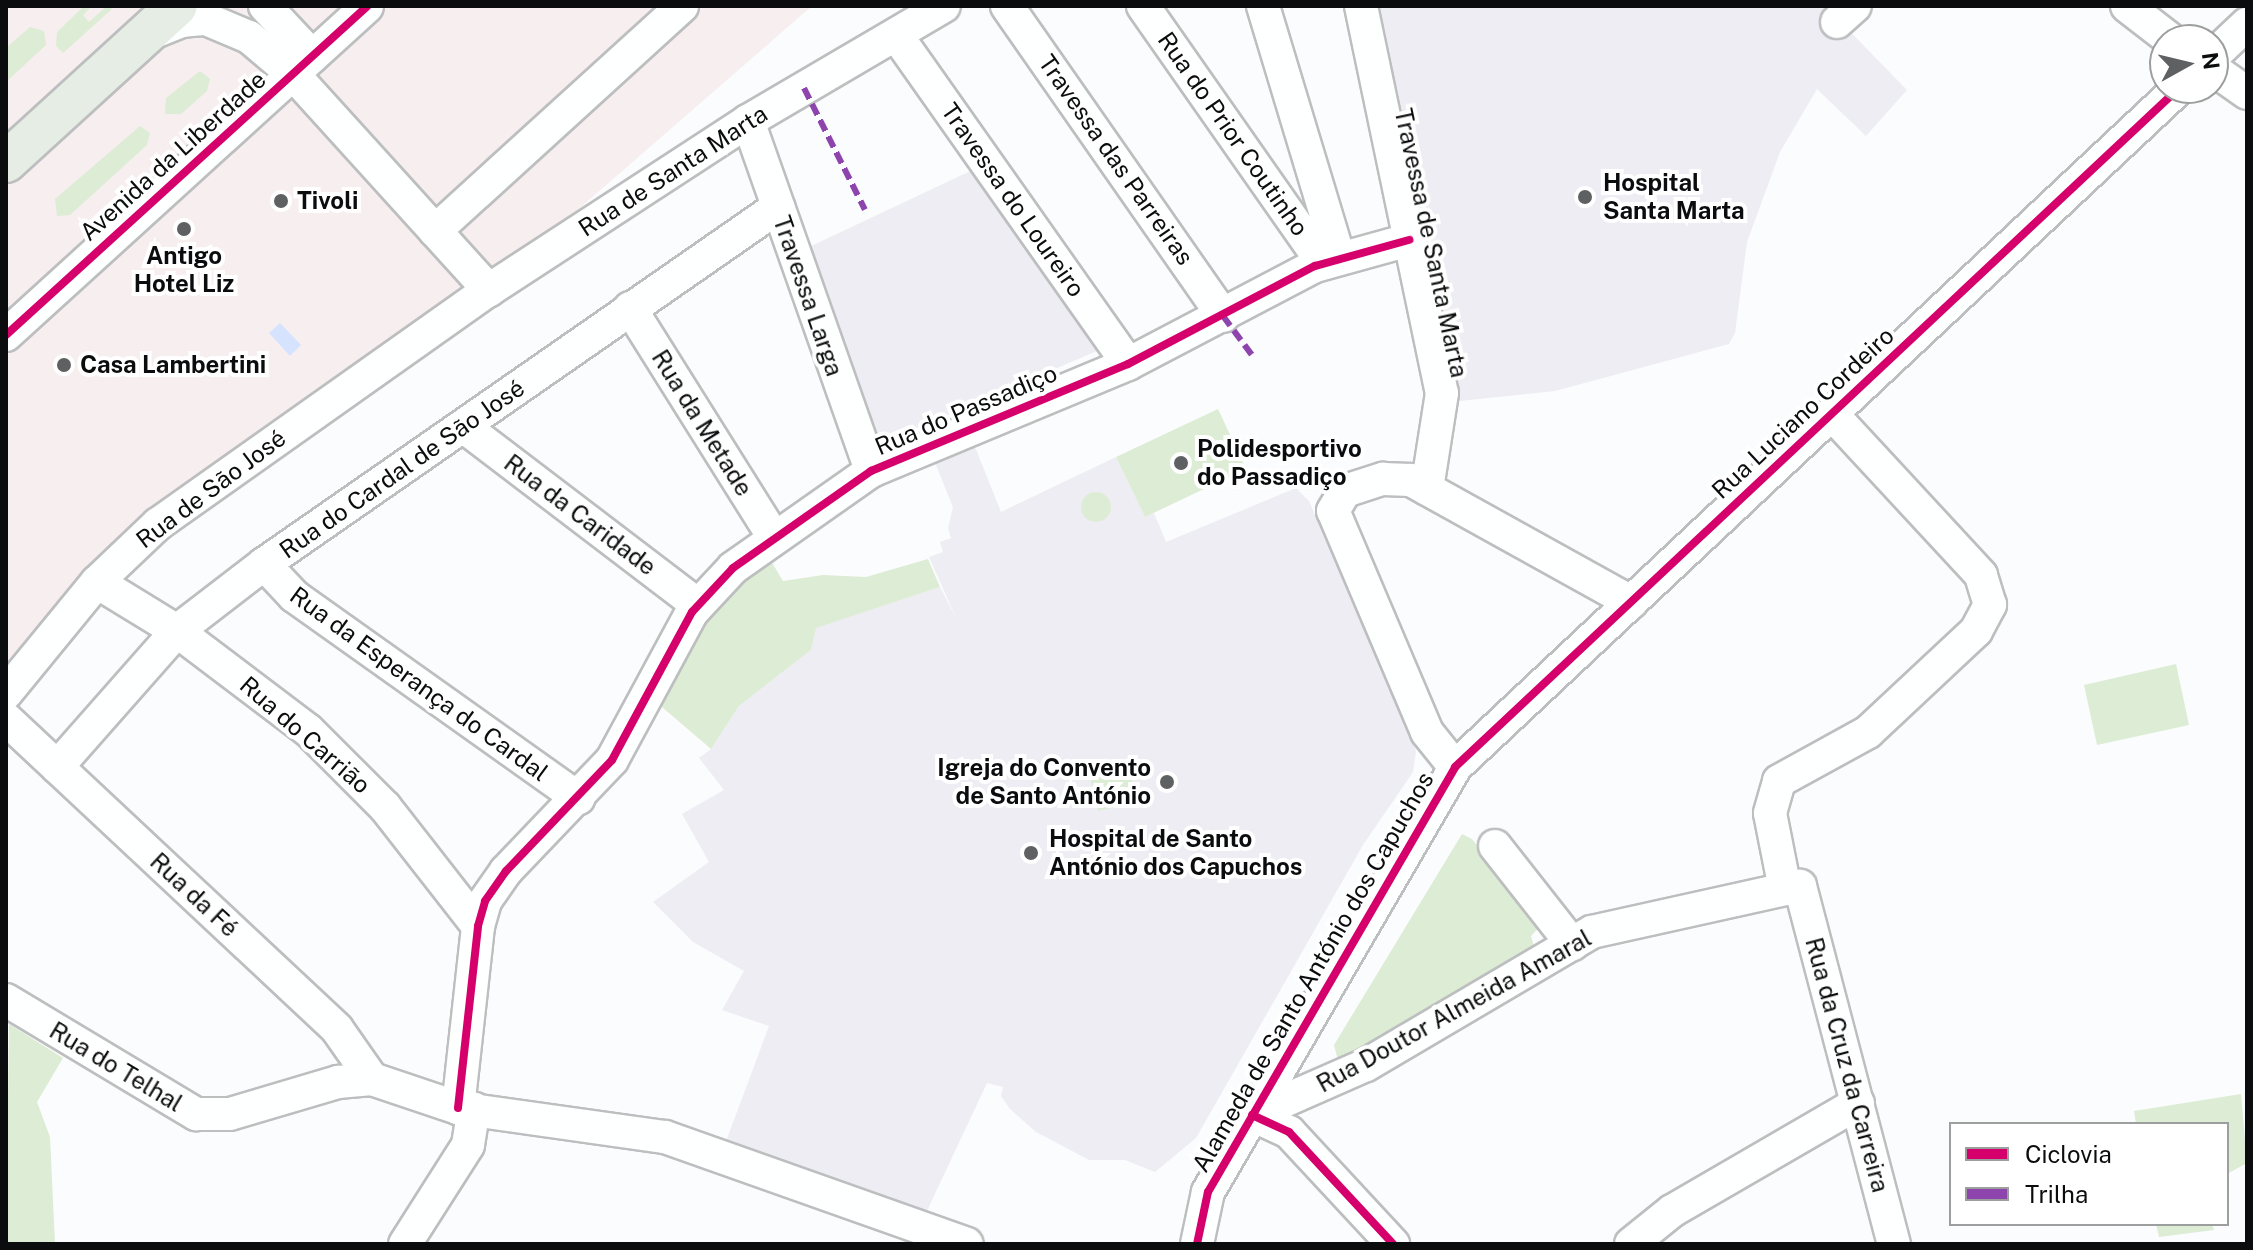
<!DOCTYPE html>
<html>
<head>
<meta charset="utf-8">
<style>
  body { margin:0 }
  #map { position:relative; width:2253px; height:1250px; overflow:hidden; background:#fbfcfd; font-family:"Public Sans",sans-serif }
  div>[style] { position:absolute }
  .commercial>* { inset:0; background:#f7eeef }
  .built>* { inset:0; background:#ededf3 }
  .green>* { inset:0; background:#ddecd4 }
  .round { border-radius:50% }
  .water>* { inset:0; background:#d5e3fe }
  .roads { filter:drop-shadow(2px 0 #bdbebf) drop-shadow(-2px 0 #bdbebf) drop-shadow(0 2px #bdbebf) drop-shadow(0 -2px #bdbebf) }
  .minor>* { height:32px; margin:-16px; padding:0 16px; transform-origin:16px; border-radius:16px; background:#feffff }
  .major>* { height:40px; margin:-20px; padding:0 20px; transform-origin:20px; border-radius:20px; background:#e6ede4 }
  .quiet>* { height:6px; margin-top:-3px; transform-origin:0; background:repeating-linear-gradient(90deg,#8e44ad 0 12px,transparent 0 18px) }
  .cycleway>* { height:8px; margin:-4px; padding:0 4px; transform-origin:4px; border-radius:4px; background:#d6006c }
  .dots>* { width:22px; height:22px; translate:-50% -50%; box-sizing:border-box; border:4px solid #fff; border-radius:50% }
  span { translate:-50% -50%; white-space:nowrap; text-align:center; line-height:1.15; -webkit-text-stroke:8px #fff; paint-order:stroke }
  .street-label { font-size:24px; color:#0b0c0d }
  .poi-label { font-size:24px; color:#0b0c0d; font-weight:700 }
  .left { translate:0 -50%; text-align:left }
  .right { translate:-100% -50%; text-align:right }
  .frame { position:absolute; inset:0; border:8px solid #0b0c0d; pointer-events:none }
  .legend { position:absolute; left:1949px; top:1122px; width:280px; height:104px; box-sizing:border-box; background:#fff; border:2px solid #9d9e9e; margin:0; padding:10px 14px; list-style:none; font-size:24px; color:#0b0c0d }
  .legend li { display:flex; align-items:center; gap:16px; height:40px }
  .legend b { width:40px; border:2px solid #9d9e9e }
  .north { position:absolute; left:2149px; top:24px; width:80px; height:80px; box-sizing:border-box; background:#fff; border:2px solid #9d9e9e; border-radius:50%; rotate:82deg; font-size:22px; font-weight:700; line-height:32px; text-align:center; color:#0b0c0d }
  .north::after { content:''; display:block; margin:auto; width:28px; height:36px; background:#5f6061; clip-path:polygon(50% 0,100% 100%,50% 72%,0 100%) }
</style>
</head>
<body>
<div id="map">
  <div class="commercial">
    <div style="clip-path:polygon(6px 6px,812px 6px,489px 287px,201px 480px,97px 559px,6px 673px)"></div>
  </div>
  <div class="built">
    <div style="clip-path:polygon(1368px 6px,1825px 6px,1907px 90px,1866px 136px,1817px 89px,1780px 152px,1747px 242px,1735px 333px,1729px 344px,1555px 391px,1450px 402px)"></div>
    <div style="clip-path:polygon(981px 166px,1097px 351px,887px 441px,874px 439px,807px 248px)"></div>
    <div style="clip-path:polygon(971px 437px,1001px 512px,1116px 457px,1145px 517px,1154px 513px,1166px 542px,1296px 488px,1309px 501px,1416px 751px,1413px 772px,1363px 845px,1196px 1138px,1155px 1172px,1125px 1160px,1089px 1160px,1036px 1132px,1010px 1109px,1001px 1096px,1003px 1087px,987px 1083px,925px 1215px,725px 1144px,769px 1026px,722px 1010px,744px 971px,693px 942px,653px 902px,709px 862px,682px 814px,724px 790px,699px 758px,711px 749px,739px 706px,811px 650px,815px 628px,940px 587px,956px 618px,929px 557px,943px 552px,940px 542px,951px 538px,948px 528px,953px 507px,931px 453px)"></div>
  </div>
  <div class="green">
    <div style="clip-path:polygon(84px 6px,92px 6px,83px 15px,89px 22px,107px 6px,112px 9px,63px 53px,56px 46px,57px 32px)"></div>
    <div style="clip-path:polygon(30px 27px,44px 31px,46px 45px,6px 82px,6px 48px)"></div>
    <div style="clip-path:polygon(200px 71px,210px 79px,207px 91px,181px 114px,165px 114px,166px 98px)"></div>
    <div style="clip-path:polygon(140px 126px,150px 133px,147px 145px,70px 215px,57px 216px,55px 199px)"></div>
    <div style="clip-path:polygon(1218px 409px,1246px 469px,1145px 517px,1116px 457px)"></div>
    <div class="round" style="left:1081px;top:492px;width:30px;height:30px"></div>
    <div style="clip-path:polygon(768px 556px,783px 581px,823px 575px,866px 577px,928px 559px,940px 587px,816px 628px,811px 650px,739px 706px,711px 749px,655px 701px,712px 606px)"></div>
    <div style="clip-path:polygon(2176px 664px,2189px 725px,2097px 745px,2084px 685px)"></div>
    <div style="clip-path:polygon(1128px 764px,1137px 802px,1098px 811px,1089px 773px)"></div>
    <div style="clip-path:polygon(1462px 834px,1472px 839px,1541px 925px,1531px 936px,1535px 950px,1338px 1060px,1334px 1045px)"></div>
    <div style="clip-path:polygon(9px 1024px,63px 1058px,37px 1102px,50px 1137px,55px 1244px,6px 1244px)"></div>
    <div style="clip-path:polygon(2241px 1094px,2247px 1163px,2227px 1174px,2227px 1124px,2136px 1124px,2134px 1111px)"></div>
    <div style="clip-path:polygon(2156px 1224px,2212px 1224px,2214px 1230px,2159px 1237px)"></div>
  </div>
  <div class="water">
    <div style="clip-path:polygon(280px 323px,301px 345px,290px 356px,269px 333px)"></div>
  </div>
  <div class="roads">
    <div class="minor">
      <div style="left:265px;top:6px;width:69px;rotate:46.8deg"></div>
      <div style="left:1007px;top:6px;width:378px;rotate:55.1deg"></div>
      <div style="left:1143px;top:6px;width:314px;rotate:55deg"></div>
      <div style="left:1263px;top:6px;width:263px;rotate:73.2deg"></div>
      <div style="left:1361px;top:6px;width:395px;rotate:78.2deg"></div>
      <div style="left:1442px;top:393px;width:97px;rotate:98.9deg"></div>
      <div style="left:2127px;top:6px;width:56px;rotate:37.7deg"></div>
      <div style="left:1837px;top:22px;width:24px;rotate:-42deg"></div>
      <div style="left:152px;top:33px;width:31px;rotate:-22deg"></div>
      <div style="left:181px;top:21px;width:25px;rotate:-5deg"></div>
      <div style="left:206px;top:19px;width:47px;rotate:22.7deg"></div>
      <div style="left:249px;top:37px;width:57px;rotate:40.1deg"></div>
      <div style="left:293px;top:74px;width:292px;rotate:47.8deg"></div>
      <div style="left:897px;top:36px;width:401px;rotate:54.8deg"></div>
      <div style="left:2213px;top:56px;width:47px;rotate:-43.3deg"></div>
      <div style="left:2213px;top:69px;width:42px;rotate:35.2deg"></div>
      <div style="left:748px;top:121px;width:371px;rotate:70.6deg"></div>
      <div style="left:435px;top:231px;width:334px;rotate:-42.3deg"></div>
      <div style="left:630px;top:308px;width:271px;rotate:57.9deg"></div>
      <div style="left:6px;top:335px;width:488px;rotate:-42.3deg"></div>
      <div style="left:463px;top:426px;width:294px;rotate:37.3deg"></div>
      <div style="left:264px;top:564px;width:44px;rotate:46.8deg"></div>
      <div style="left:294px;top:596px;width:349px;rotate:35.4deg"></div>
      <div style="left:97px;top:582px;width:94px;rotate:31.5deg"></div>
      <div style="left:177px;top:631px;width:164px;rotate:37.1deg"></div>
      <div style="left:308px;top:730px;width:109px;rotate:45deg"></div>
      <div style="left:385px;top:807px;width:151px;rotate:52deg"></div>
      <div style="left:6px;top:693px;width:144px;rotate:-50.7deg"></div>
      <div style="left:97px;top:582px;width:84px;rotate:-43.6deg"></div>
      <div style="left:158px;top:524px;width:405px;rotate:-35.3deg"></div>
      <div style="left:489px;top:290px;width:309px;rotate:-33.1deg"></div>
      <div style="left:748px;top:121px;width:227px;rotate:-30.4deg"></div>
      <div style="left:6px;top:719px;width:453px;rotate:43.1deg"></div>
      <div style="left:337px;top:1029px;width:61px;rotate:55deg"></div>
      <div style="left:57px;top:767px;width:181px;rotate:-48.6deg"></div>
      <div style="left:177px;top:631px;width:110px;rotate:-37.6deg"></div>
      <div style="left:264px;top:564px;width:626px;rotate:-34.78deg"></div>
      <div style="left:1455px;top:767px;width:45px;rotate:-128.7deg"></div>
      <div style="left:1427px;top:732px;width:240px;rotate:-113deg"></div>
      <div style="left:1333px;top:511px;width:23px;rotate:-59deg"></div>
      <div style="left:1345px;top:491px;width:40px;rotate:-18deg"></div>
      <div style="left:1383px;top:479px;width:28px;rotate:2deg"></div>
      <div style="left:1411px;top:480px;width:252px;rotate:29deg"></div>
      <div style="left:1495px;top:846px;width:125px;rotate:51.8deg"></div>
      <div style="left:1785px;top:889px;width:77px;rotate:-101.2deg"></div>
      <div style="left:1770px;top:813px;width:33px;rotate:-74deg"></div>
      <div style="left:1779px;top:781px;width:102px;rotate:-28.8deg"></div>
      <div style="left:1868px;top:732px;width:148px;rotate:-43.1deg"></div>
      <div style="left:1976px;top:631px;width:30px;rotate:-62deg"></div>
      <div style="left:1990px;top:605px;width:31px;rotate:-107deg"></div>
      <div style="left:1981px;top:575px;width:219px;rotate:-132.8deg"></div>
      <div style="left:6px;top:1000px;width:222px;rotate:31deg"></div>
      <div style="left:196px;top:1114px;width:34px"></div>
      <div style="left:230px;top:1114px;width:113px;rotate:-16.5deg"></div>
      <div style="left:338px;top:1082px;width:34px;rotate:-5deg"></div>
      <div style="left:372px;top:1079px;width:91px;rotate:18.6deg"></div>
      <div style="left:458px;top:1108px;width:209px;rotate:8deg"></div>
      <div style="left:665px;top:1137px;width:320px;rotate:19.5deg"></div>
      <div style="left:458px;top:1108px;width:183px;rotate:-83.7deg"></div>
      <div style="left:478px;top:926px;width:26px;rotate:-74deg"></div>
      <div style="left:485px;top:901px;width:37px;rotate:-55deg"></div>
      <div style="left:506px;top:871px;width:153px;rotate:-46.3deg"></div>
      <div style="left:612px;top:760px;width:168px;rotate:-61.6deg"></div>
      <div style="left:692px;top:612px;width:60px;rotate:-47deg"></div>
      <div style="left:733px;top:568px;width:169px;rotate:-35.1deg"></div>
      <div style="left:871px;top:471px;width:278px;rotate:-22.6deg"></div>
      <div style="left:1128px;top:364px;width:211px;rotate:-27.7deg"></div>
      <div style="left:1315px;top:266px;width:98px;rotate:-15.5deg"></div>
      <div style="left:1252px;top:1115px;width:124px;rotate:-23.7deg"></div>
      <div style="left:1366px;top:1065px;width:262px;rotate:-30.5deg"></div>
      <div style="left:1592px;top:932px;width:213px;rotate:-12.5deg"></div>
      <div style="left:1800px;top:886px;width:370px;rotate:75.3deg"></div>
      <div style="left:1252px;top:1115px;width:41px;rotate:24.7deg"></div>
      <div style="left:1289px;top:1132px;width:153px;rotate:47.1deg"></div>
      <div style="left:405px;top:1244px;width:117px;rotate:-57.5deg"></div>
      <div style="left:468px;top:1145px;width:37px;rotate:-81deg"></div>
      <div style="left:1197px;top:1244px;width:53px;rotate:-78.1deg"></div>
      <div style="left:1208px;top:1192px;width:492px;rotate:-59.8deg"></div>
      <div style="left:1455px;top:767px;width:993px;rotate:-43.16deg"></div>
      <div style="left:1631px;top:1244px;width:53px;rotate:-38.8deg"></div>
      <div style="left:1672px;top:1211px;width:215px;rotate:-30.1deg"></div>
    </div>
    <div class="major">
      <div style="left:6px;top:162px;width:231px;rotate:-42.4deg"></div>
    </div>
  </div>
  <div class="quiet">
    <div style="left:804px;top:88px;width:136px;rotate:63.4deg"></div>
    <div style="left:1223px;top:316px;width:49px;rotate:53.4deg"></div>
  </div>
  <div class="cycleway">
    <div style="left:6px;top:335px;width:488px;rotate:-42.3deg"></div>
    <div style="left:458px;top:1108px;width:183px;rotate:-83.7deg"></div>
    <div style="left:478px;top:926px;width:26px;rotate:-74deg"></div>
    <div style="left:485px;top:901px;width:37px;rotate:-55deg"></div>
    <div style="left:506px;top:871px;width:153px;rotate:-46.3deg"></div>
    <div style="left:612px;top:760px;width:168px;rotate:-61.6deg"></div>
    <div style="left:692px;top:612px;width:60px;rotate:-47deg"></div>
    <div style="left:733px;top:568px;width:169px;rotate:-35.1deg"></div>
    <div style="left:871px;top:471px;width:278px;rotate:-22.6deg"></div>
    <div style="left:1128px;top:364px;width:211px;rotate:-27.7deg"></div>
    <div style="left:1315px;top:266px;width:98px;rotate:-15.5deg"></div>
    <div style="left:1252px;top:1115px;width:41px;rotate:24.7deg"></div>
    <div style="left:1289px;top:1132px;width:153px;rotate:47.1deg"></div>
    <div style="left:1197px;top:1244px;width:53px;rotate:-78.1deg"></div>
    <div style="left:1208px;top:1192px;width:492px;rotate:-59.8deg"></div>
    <div style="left:1455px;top:767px;width:993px;rotate:-43.16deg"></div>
  </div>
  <div class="dots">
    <div style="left:1585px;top:197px;background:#5f6061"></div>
    <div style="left:281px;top:201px;background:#5f6061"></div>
    <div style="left:184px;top:229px;background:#5f6061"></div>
    <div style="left:64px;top:365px;background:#5f6061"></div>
    <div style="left:1181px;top:463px;background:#5f6061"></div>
    <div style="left:1167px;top:782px;background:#5f6061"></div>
    <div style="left:1031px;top:853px;background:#5f6061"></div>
  </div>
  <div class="street-label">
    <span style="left:1233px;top:134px;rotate:55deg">Rua do Prior Coutinho</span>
    <span style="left:173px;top:156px;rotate:-42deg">Avenida da Liberdade</span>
    <span style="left:1116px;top:160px;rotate:55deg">Travessa das Parreiras</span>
    <span style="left:673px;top:171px;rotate:-33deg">Rua de Santa Marta</span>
    <span style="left:1013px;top:200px;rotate:55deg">Travessa do Loureiro</span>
    <span style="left:1431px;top:243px;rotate:78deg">Travessa de Santa Marta</span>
    <span style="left:808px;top:296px;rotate:71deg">Travessa Larga</span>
    <span style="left:966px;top:410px;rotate:-23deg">Rua do Passadiço</span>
    <span style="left:1803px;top:413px;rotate:-43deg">Rua Luciano Cordeiro</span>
    <span style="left:702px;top:423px;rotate:58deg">Rua da Metade</span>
    <span style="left:402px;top:469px;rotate:-35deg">Rua do Cardal de São José</span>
    <span style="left:211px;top:489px;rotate:-37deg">Rua de São José</span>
    <span style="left:580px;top:515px;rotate:37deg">Rua da Caridade</span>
    <span style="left:419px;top:684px;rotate:36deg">Rua da Esperança do Cardal</span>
    <span style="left:305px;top:735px;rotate:41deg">Rua do Carrião</span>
    <span style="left:194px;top:895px;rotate:43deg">Rua da Fé</span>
    <span style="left:1313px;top:972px;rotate:-60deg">Alameda de Santo António dos Capuchos</span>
    <span style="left:1454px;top:1011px;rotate:-29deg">Rua Doutor Almeida Amaral</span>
    <span style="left:1847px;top:1065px;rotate:75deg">Rua da Cruz da Carreira</span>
    <span style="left:116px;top:1067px;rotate:31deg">Rua do Telhal</span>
  </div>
  <div class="poi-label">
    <span class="left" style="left:1603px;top:197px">Hospital<br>Santa Marta</span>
    <span class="left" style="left:297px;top:201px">Tivoli</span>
    <span style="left:184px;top:270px">Antigo<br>Hotel Liz</span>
    <span class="left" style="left:80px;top:365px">Casa Lambertini</span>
    <span class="left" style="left:1197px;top:463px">Polidesportivo<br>do Passadiço</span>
    <span class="right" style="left:1151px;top:782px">Igreja do Convento<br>de Santo António</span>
    <span class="left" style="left:1049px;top:853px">Hospital de Santo<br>António dos Capuchos</span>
  </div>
  <div class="frame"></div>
  <ul class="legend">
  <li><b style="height:10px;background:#d6006c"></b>Ciclovia</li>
  <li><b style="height:10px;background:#8e44ad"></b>Trilha</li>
  </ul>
  <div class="north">N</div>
</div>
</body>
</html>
